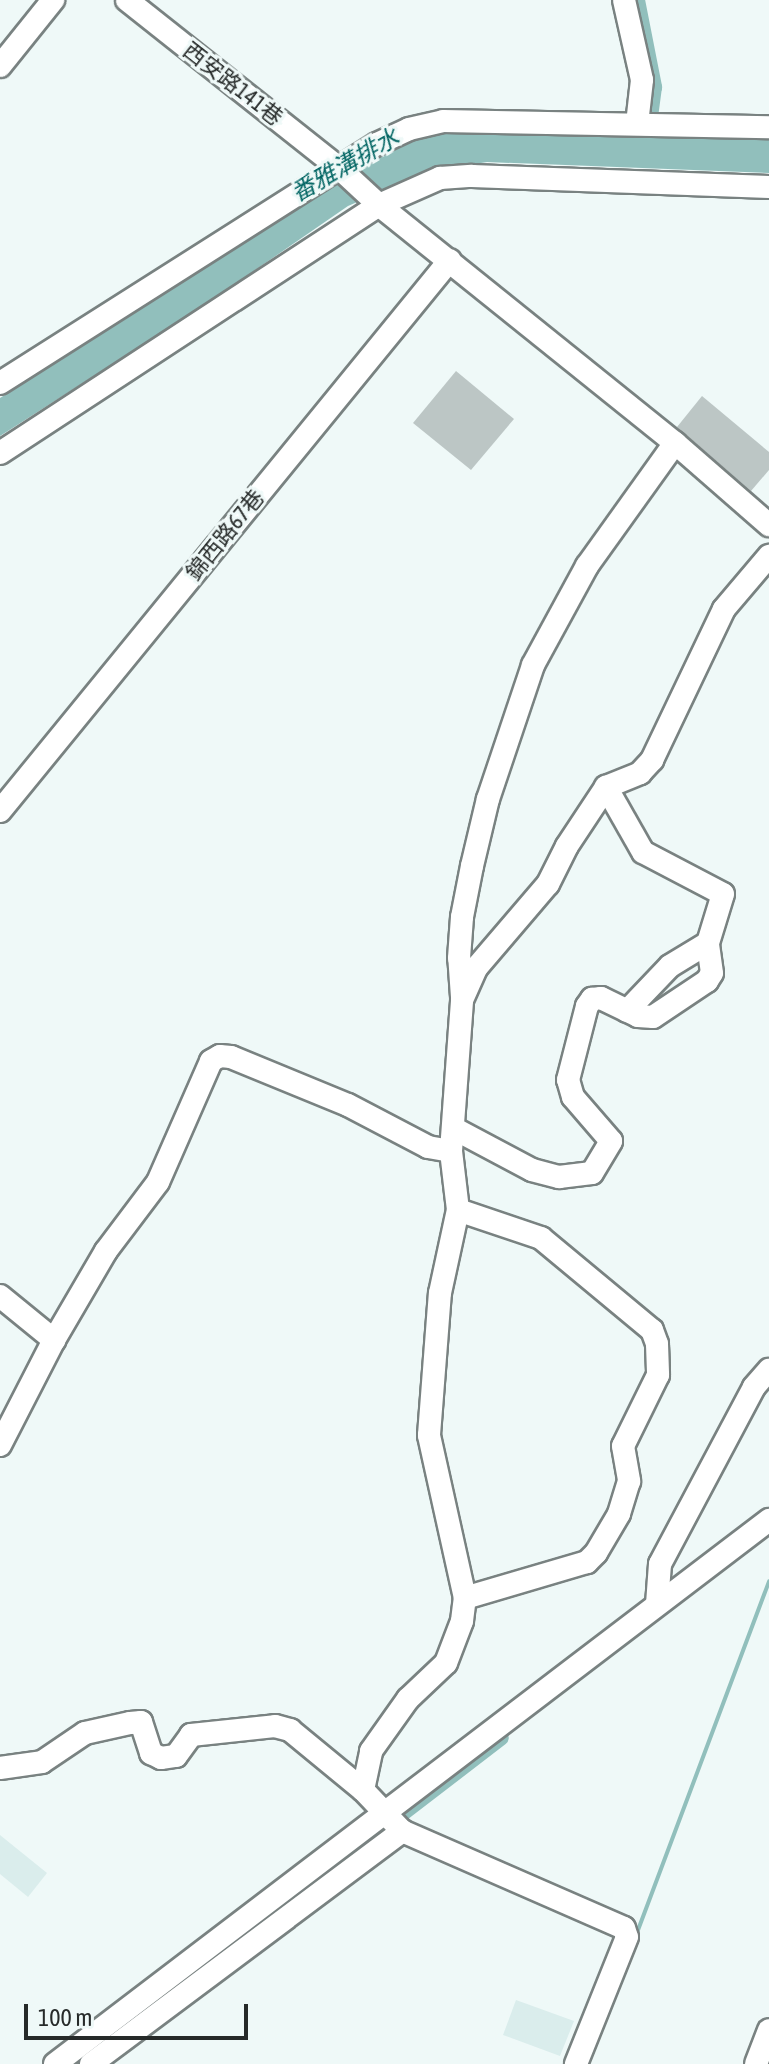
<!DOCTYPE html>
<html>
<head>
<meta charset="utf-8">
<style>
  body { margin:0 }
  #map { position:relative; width:769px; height:2064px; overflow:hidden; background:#eff9f8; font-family:"Asap Condensed","Noto Sans TC",sans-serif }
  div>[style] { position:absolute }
  .built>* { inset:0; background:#daedec }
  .water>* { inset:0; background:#91bfbc }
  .stream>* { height:4px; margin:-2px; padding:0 2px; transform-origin:2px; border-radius:2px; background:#91bfbc }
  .canal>* { height:16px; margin:-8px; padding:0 8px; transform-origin:8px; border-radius:8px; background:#91bfbc }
  .building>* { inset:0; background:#bcc6c5 }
  .roads { filter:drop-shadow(2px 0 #798281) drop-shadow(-2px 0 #798281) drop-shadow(0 2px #798281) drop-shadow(0 -2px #798281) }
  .minor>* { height:22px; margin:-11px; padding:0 11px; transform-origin:11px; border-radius:11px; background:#fff }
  span { translate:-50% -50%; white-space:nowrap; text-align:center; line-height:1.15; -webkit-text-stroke:6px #eff9f8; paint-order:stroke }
  .street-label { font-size:22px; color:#262a29 }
  .water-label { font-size:24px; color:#006462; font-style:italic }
  .scale { position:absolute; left:24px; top:2004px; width:224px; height:36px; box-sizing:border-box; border:4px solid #262a29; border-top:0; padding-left:10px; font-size:24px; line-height:28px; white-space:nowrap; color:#262a29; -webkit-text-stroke:6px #eff9f8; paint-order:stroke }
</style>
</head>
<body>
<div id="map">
  <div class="built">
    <div style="clip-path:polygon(0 1835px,47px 1873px,28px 1897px,0 1874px)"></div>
    <div style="clip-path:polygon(516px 2000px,574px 2021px,560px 2056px,503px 2035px)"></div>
  </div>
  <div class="water">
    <div style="clip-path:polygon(451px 129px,769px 140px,769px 173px,487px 162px,426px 172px,348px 206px,206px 304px,0 436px,0 398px,400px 144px)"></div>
  </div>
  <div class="stream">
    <div style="left:635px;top:1938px;width:381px;rotate:-69.4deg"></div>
  </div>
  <div class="canal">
    <div style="left:637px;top:0;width:89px;rotate:78.9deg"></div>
    <div style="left:654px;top:87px;width:45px;rotate:97.6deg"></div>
    <div style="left:189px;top:1977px;width:393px;rotate:-37.5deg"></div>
  </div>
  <div class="building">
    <div style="clip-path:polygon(456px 371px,514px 419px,471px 470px,413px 423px)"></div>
    <div style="clip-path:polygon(702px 396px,769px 452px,769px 470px,751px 491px,677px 427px)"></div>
  </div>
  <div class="roads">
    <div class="minor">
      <div style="left:127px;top:0;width:270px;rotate:38.4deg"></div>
      <div style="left:339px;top:168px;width:54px;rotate:42.8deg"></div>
      <div style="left:379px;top:205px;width:380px;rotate:38.8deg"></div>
      <div style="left:675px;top:443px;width:125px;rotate:41.1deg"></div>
      <div style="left:624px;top:0;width:82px;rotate:77.3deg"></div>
      <div style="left:642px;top:80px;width:44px;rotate:96.5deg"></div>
      <div style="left:0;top:66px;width:85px;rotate:-51.2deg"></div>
      <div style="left:0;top:383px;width:446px;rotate:-32.4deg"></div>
      <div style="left:377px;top:144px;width:35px;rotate:-25deg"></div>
      <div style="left:409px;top:129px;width:35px;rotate:-13deg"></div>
      <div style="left:443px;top:121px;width:326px;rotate:1.1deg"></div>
      <div style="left:0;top:453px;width:453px;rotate:-33.2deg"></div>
      <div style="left:379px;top:205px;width:67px;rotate:-23.9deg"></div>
      <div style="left:440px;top:178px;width:32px;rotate:-4deg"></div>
      <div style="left:472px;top:176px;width:297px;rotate:2.1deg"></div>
      <div style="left:0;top:811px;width:711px;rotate:-50.76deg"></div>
      <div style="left:462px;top:997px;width:39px;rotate:-94deg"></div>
      <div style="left:459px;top:958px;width:41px;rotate:-85.8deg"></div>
      <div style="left:462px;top:917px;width:52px;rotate:-78.9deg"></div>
      <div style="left:472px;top:866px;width:69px;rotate:-76.6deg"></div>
      <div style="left:488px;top:799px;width:141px;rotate:-71.4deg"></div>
      <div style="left:533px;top:665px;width:113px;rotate:-61.4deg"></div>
      <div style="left:587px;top:566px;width:151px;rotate:-54.4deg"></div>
      <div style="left:627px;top:1011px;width:62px;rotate:-46.3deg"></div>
      <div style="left:670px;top:966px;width:44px;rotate:-31.2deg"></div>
      <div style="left:453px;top:1128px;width:89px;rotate:28deg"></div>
      <div style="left:532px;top:1170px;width:28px;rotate:15deg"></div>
      <div style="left:559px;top:1177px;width:33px;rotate:-7deg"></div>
      <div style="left:592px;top:1173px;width:37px;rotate:-59deg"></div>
      <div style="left:611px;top:1141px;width:58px;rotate:-130.8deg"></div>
      <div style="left:573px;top:1097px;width:18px;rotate:-106deg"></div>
      <div style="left:568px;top:1080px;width:76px;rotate:-75.6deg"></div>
      <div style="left:587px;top:1006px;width:9px;rotate:-54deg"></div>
      <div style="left:592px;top:999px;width:9px;rotate:-6deg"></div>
      <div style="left:601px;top:998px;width:41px;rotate:25.9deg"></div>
      <div style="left:638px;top:1016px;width:15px;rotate:4deg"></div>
      <div style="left:653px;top:1017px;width:65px;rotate:-33.7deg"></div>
      <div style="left:707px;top:981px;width:9px;rotate:-58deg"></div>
      <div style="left:712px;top:973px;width:30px;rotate:-98deg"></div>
      <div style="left:708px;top:943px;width:51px;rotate:-73deg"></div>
      <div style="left:723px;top:894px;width:90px;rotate:-152.3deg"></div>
      <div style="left:643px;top:852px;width:75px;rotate:-119.6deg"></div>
      <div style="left:458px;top:1210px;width:88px;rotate:18.6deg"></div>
      <div style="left:541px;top:1238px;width:144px;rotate:39.7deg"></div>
      <div style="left:652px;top:1330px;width:15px;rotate:70deg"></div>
      <div style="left:657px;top:1344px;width:31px;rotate:88deg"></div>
      <div style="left:658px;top:1375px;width:79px;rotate:116.2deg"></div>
      <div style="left:623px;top:1446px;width:36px;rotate:80deg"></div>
      <div style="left:629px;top:1481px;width:34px;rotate:107deg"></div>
      <div style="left:619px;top:1514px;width:45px;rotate:120.5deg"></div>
      <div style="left:596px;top:1553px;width:13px;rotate:135deg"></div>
      <div style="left:587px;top:1562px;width:127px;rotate:163.6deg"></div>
      <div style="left:0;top:1296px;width:70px;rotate:39.2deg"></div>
      <div style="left:0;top:1445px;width:118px;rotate:-62.8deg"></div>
      <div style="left:54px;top:1340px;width:103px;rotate:-59.7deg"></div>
      <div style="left:106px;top:1251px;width:86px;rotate:-53deg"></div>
      <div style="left:158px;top:1182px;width:132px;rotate:-66.3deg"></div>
      <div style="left:211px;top:1061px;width:10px;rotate:-29deg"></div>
      <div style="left:220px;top:1056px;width:11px;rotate:5deg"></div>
      <div style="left:231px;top:1057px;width:126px;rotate:22.3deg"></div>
      <div style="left:348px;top:1105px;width:90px;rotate:27.7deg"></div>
      <div style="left:428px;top:1147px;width:23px;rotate:10deg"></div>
      <div style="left:657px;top:1604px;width:40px;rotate:-85.7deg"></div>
      <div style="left:660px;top:1564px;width:200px;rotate:-62deg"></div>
      <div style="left:754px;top:1387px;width:23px;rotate:-49deg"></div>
      <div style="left:0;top:1768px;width:42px;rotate:-8.1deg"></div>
      <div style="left:42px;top:1762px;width:52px;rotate:-34deg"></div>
      <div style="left:85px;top:1733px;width:46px;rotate:-12.5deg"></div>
      <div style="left:130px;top:1723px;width:11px;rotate:-5deg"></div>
      <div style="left:141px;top:1722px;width:33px;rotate:72deg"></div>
      <div style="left:151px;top:1753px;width:11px;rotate:27deg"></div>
      <div style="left:161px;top:1758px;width:15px;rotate:-8deg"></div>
      <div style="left:176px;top:1756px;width:26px;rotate:-54deg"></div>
      <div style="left:191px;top:1735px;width:84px;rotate:-6.1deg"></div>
      <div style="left:275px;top:1726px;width:16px;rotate:15deg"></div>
      <div style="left:290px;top:1730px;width:94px;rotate:39.4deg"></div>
      <div style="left:363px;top:1790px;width:57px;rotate:46.4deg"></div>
      <div style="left:402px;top:1831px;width:242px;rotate:23.6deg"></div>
      <div style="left:624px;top:1928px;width:9px;rotate:72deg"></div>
      <div style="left:627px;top:1937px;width:137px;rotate:111.9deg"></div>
      <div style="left:363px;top:1790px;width:40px;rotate:-78deg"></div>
      <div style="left:371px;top:1751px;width:64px;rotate:-54.6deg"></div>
      <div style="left:408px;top:1699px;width:52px;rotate:-43.5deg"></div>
      <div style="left:446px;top:1663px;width:45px;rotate:-69.1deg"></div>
      <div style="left:462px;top:1621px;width:23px;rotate:-83deg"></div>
      <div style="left:465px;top:1598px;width:167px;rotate:-102.5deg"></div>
      <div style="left:429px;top:1435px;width:142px;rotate:-85.6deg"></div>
      <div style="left:440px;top:1293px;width:85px;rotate:-77.8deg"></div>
      <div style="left:458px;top:1210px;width:59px;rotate:-96.8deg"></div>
      <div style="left:451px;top:1151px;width:151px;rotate:-85.8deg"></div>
      <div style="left:462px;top:1000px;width:36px;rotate:-66deg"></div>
      <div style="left:477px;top:967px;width:109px;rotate:-49.5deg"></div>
      <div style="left:548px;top:884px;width:42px;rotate:-63.4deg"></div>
      <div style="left:567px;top:846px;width:71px;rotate:-56.5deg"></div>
      <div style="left:606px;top:787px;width:37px;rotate:-22deg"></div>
      <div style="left:640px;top:773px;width:18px;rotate:-47deg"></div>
      <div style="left:652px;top:760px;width:167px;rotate:-64.5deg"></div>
      <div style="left:724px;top:609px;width:70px;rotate:-49.7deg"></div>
      <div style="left:55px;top:2064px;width:898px;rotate:-37.3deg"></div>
      <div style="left:91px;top:2064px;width:389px;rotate:-36.8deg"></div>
      <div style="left:756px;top:2064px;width:36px;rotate:-69deg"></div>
    </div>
  </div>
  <div class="street-label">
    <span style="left:233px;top:84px;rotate:38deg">西安路141巷</span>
    <span style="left:225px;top:535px;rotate:-51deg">錦西路67巷</span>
  </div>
  <div class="water-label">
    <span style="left:345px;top:165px;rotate:-30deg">番雅溝排水</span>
  </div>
  <div class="scale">100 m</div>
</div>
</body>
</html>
